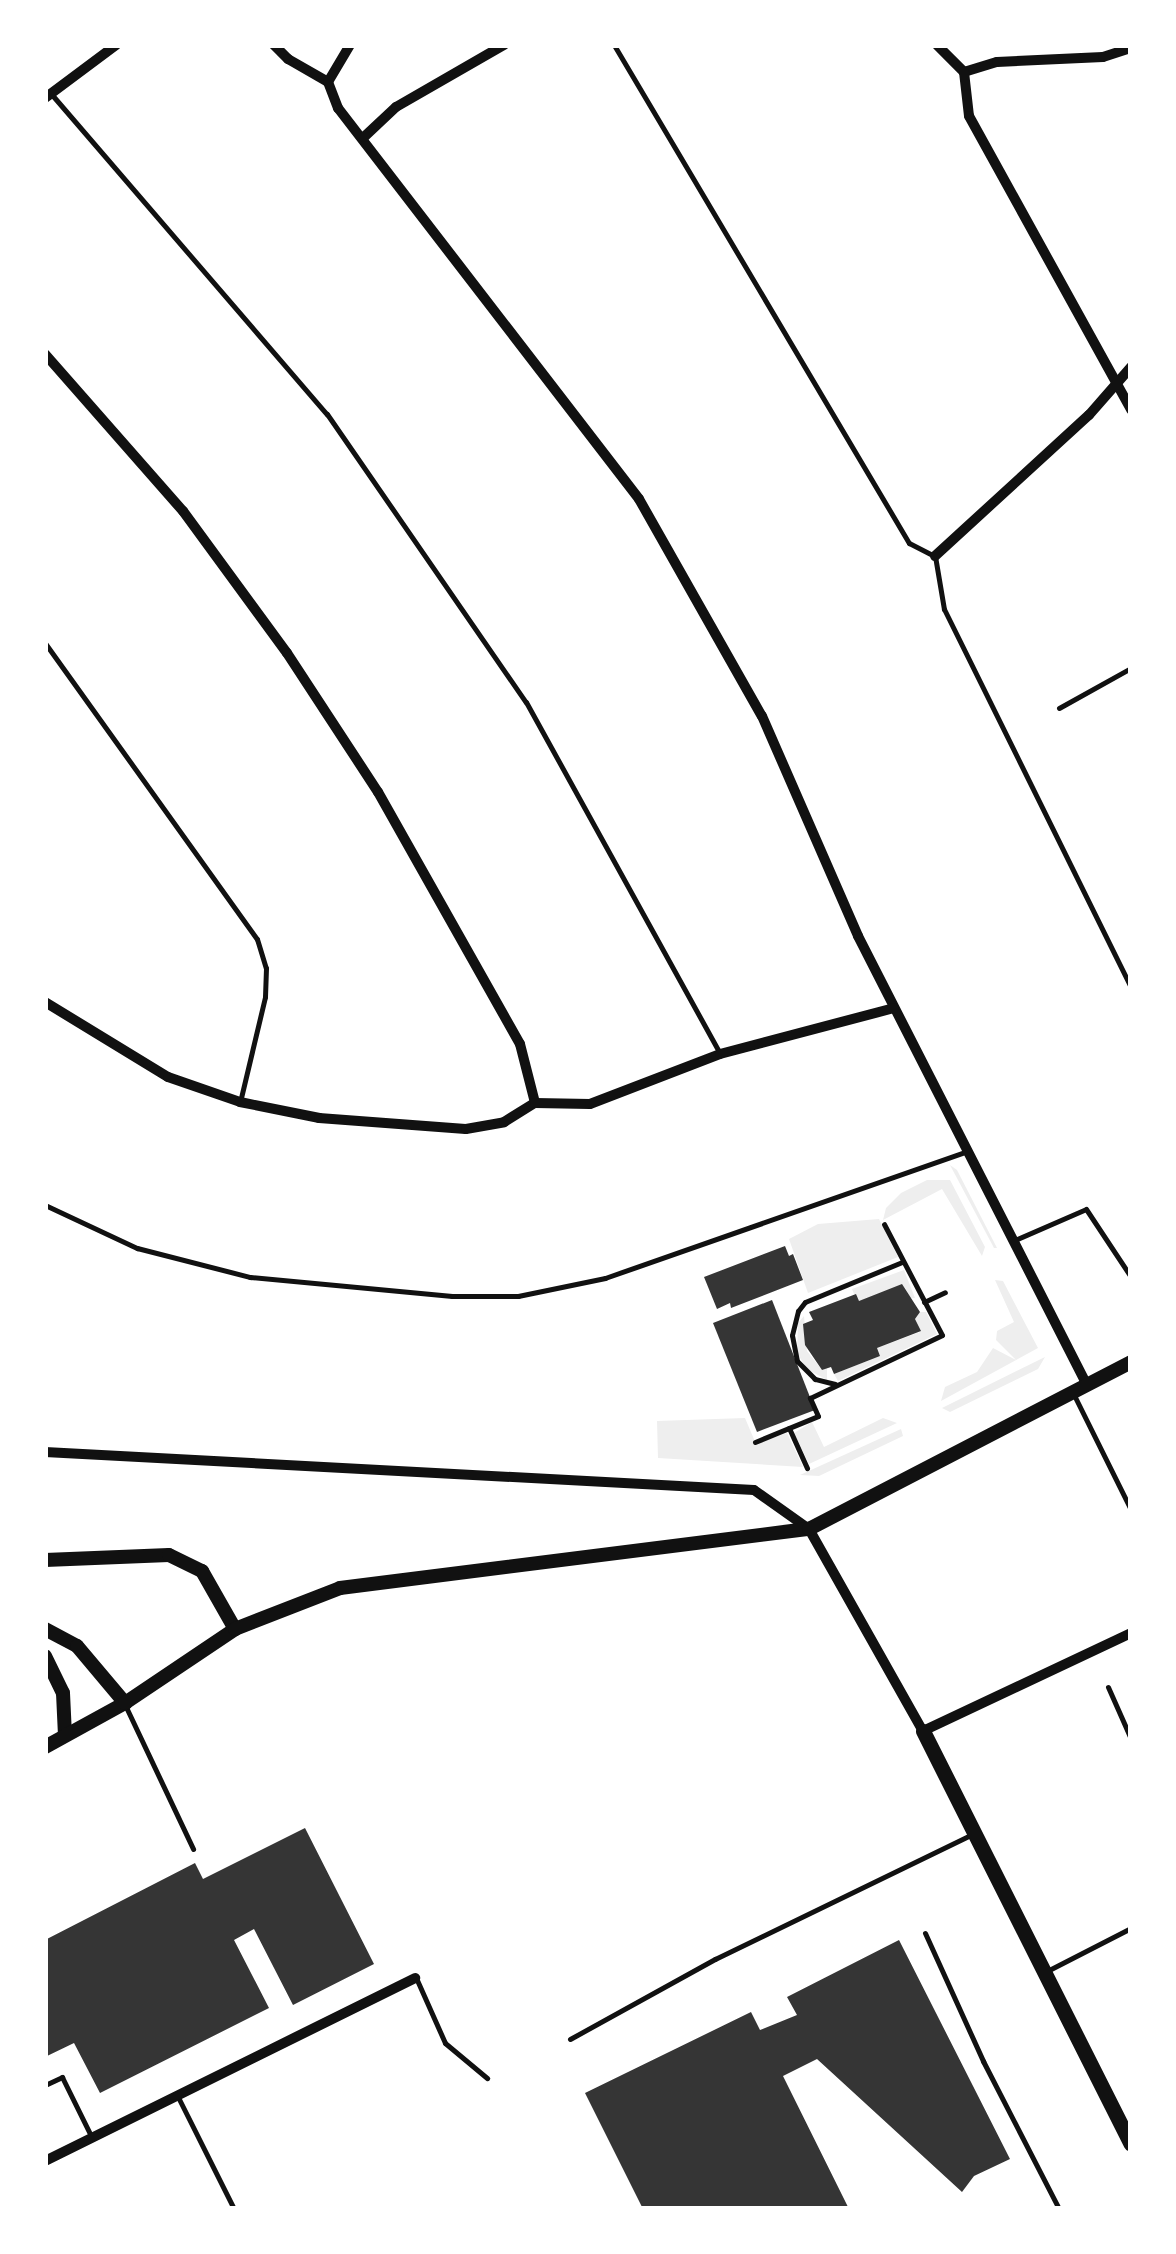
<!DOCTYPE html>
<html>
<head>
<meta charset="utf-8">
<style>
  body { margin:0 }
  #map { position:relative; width:1176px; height:2254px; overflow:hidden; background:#fff; font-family:"Golos Text",sans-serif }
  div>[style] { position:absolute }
  .green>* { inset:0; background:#eee }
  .building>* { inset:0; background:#353535 }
  .path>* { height:5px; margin:-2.5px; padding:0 2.5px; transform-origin:2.5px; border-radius:2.5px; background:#111 }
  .service>* { height:5px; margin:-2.5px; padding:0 2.5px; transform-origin:2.5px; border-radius:2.5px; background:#111 }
  .minor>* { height:10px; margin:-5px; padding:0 5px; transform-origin:5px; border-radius:5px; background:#111 }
  .tertiary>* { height:14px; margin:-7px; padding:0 7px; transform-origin:7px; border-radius:7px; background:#111 }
  .secondary>* { height:15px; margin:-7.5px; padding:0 7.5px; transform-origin:7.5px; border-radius:7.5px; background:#111 }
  span { translate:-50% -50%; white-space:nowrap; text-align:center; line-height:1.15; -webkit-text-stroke:8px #fff; paint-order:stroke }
  .frame { position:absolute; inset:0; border:48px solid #fff; pointer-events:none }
</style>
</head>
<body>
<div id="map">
  <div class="green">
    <div style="clip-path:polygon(950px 1165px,957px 1170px,997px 1248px,994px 1248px)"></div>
    <div style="clip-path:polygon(927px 1180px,950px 1180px,985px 1247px,982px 1256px,942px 1189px,883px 1220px,886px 1208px,901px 1193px)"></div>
    <div style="clip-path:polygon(879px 1219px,898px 1257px,808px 1293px,789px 1239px,818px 1224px)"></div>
    <div style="clip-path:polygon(904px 1270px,915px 1298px,859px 1301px,854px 1294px,852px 1289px)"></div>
    <div style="clip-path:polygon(995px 1280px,1003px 1281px,1038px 1348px,941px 1401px,945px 1387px,977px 1372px,993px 1348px,1016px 1360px,996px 1340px,997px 1331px,1014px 1322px)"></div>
    <div style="clip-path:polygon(920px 1312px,926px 1312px,937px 1334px,838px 1381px,834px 1374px,880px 1356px,877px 1348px,920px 1332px,915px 1319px)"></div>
    <div style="clip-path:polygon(804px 1316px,807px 1351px,822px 1370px,827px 1368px,827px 1380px,807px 1369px,797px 1353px,798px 1323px)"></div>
    <div style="clip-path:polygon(1045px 1357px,1038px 1369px,950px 1412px,942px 1408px)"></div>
    <div style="clip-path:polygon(745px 1418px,756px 1444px,787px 1433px,803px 1467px,658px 1458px,657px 1421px)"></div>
    <div style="clip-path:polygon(883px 1418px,897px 1423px,809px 1464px,794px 1433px,812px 1422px,824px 1447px)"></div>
    <div style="clip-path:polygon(901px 1429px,903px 1436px,819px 1476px,800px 1475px)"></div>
  </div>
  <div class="building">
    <div style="clip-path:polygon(785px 1246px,789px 1256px,793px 1254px,803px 1280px,731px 1308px,730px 1303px,717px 1309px,704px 1277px)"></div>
    <div style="clip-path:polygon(902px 1284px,920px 1312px,915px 1319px,921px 1331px,877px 1348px,880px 1356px,834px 1374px,831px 1367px,822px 1370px,805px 1345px,803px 1324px,813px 1320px,809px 1312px,856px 1294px,859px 1301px)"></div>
    <div style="clip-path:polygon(772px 1300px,815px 1410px,757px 1432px,713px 1323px)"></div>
    <div style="clip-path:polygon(305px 1828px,374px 1964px,293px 2005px,254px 1929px,234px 1940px,269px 2008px,100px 2093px,74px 2043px,45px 2057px,45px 1940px,195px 1863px,203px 1879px)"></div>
    <div style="clip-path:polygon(899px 1940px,1010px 2159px,974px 2176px,962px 2192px,817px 2059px,783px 2076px,849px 2209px,643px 2209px,585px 2093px,751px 2012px,760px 2030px,797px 2015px,787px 1997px)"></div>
  </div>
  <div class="path">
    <div style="left:924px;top:1302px;width:23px;rotate:-25deg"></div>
    <div style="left:835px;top:1384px;width:21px;rotate:-166deg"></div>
    <div style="left:815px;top:1379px;width:25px;rotate:-135deg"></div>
    <div style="left:797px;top:1361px;width:26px;rotate:-101deg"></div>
    <div style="left:792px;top:1335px;width:25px;rotate:-76deg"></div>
    <div style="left:798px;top:1311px;width:11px;rotate:-52deg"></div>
    <div style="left:805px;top:1302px;width:105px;rotate:-22.4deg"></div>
    <div style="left:789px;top:1428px;width:44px;rotate:65.8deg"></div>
    <div style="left:755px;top:1442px;width:68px;rotate:-22.4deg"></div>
    <div style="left:818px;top:1416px;width:20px;rotate:-114deg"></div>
    <div style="left:810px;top:1398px;width:146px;rotate:-25.5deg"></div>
    <div style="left:942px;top:1335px;width:125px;rotate:-117.6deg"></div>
  </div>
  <div class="service">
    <div style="left:614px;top:45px;width:579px;rotate:59.36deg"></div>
    <div style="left:909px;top:543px;width:29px;rotate:27deg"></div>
    <div style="left:935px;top:556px;width:54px;rotate:80.4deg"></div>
    <div style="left:944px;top:609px;width:422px;rotate:63.7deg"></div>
    <div style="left:53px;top:96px;width:420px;rotate:49.3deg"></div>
    <div style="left:327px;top:414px;width:350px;rotate:55.4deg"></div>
    <div style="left:526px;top:702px;width:402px;rotate:61.1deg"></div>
    <div style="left:45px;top:643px;width:364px;rotate:54.4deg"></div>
    <div style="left:257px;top:939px;width:30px;rotate:73deg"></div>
    <div style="left:266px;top:968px;width:29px;rotate:92deg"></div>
    <div style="left:265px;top:997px;width:108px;rotate:103.4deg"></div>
    <div style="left:1059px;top:708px;width:82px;rotate:-29.1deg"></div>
    <div style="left:45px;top:1205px;width:102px;rotate:25.1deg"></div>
    <div style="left:137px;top:1248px;width:117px;rotate:14.4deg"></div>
    <div style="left:250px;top:1277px;width:203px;rotate:5.4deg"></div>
    <div style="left:452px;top:1296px;width:66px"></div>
    <div style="left:518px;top:1296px;width:89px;rotate:-11.7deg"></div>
    <div style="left:605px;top:1278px;width:384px;rotate:-19.3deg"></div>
    <div style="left:1015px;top:1240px;width:77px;rotate:-23.6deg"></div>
    <div style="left:1086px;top:1209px;width:82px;rotate:56.5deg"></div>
    <div style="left:1073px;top:1393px;width:131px;rotate:63.6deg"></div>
    <div style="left:1108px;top:1687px;width:57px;rotate:66.1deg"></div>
    <div style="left:126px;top:1707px;width:157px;rotate:64.7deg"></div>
    <div style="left:925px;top:1933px;width:141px;rotate:65.6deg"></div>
    <div style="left:983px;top:2061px;width:166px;rotate:62.8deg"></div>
    <div style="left:1049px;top:1970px;width:92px;rotate:-27.1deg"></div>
    <div style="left:417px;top:1980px;width:69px;rotate:66deg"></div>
    <div style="left:445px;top:2043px;width:55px;rotate:39.8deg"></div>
    <div style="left:570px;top:2039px;width:166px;rotate:-28.9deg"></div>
    <div style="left:715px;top:1959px;width:287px;rotate:-25.9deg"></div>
    <div style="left:45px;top:2085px;width:19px;rotate:-25deg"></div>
    <div style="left:62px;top:2077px;width:66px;rotate:63.8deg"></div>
    <div style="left:178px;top:2097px;width:125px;rotate:63.4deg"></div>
  </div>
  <div class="minor">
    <div style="left:274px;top:45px;width:20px;rotate:45deg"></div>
    <div style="left:288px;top:59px;width:46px;rotate:29.9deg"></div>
    <div style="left:328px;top:82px;width:28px;rotate:69deg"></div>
    <div style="left:338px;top:108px;width:493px;rotate:52.4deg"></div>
    <div style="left:639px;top:499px;width:249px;rotate:60.5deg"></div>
    <div style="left:762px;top:716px;width:240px;rotate:66.4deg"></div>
    <div style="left:858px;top:936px;width:502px;rotate:62.98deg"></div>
    <div style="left:937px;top:45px;width:38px;rotate:45deg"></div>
    <div style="left:964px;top:72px;width:34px;rotate:-17deg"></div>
    <div style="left:997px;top:62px;width:106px;rotate:-2.7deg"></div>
    <div style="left:1103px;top:57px;width:29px;rotate:-18deg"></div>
    <div style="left:964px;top:72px;width:44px;rotate:83.5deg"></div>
    <div style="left:969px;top:116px;width:336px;rotate:61.1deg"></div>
    <div style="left:328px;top:82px;width:43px;rotate:-59.3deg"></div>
    <div style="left:45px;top:98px;width:89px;rotate:-36.7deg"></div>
    <div style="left:364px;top:137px;width:44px;rotate:-43.2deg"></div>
    <div style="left:396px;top:107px;width:125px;rotate:-29.9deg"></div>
    <div style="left:45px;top:354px;width:209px;rotate:48.7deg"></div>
    <div style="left:183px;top:511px;width:176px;rotate:53.8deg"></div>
    <div style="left:287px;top:653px;width:166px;rotate:56.8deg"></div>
    <div style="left:378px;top:792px;width:289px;rotate:60.6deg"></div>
    <div style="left:520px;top:1044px;width:61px;rotate:75.7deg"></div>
    <div style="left:935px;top:556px;width:209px;rotate:-42.5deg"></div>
    <div style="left:1089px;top:415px;width:64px;rotate:-48.8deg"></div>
    <div style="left:45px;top:1002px;width:144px;rotate:31.4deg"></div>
    <div style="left:168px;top:1077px;width:76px;rotate:19.1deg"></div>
    <div style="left:240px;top:1102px;width:81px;rotate:11.4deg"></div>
    <div style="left:319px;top:1118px;width:147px;rotate:4.3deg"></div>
    <div style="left:466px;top:1129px;width:39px;rotate:-10deg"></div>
    <div style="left:504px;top:1122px;width:36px;rotate:-32deg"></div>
    <div style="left:535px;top:1103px;width:55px;rotate:1deg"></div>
    <div style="left:590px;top:1104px;width:139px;rotate:-21deg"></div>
    <div style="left:720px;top:1054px;width:180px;rotate:-14.8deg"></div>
    <div style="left:45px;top:1452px;width:710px;rotate:3.07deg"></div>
    <div style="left:754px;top:1490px;width:67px;rotate:35.3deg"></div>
    <div style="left:809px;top:1529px;width:232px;rotate:60.6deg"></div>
    <div style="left:923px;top:1731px;width:230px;rotate:-25.2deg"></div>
    <div style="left:45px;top:2161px;width:413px;rotate:-26.3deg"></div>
  </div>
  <div class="tertiary">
    <div style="left:45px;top:1560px;width:124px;rotate:-2.3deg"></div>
    <div style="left:169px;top:1555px;width:37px;rotate:26deg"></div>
    <div style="left:202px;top:1571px;width:67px;rotate:60.4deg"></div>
    <div style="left:45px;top:1629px;width:36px;rotate:28deg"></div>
    <div style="left:77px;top:1646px;width:75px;rotate:49.9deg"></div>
    <div style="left:45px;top:1656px;width:41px;rotate:64.1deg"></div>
    <div style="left:63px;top:1693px;width:42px;rotate:87.3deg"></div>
    <div style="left:45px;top:1747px;width:91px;rotate:-28.8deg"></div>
    <div style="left:125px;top:1703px;width:133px;rotate:-33.9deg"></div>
    <div style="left:235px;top:1629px;width:113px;rotate:-21.3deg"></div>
    <div style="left:340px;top:1588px;width:473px;rotate:-7.2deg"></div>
    <div style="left:809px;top:1529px;width:363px;rotate:-27.4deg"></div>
  </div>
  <div class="secondary">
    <div style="left:923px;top:1731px;width:462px;rotate:63.3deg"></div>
  </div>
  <div class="frame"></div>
</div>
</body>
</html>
